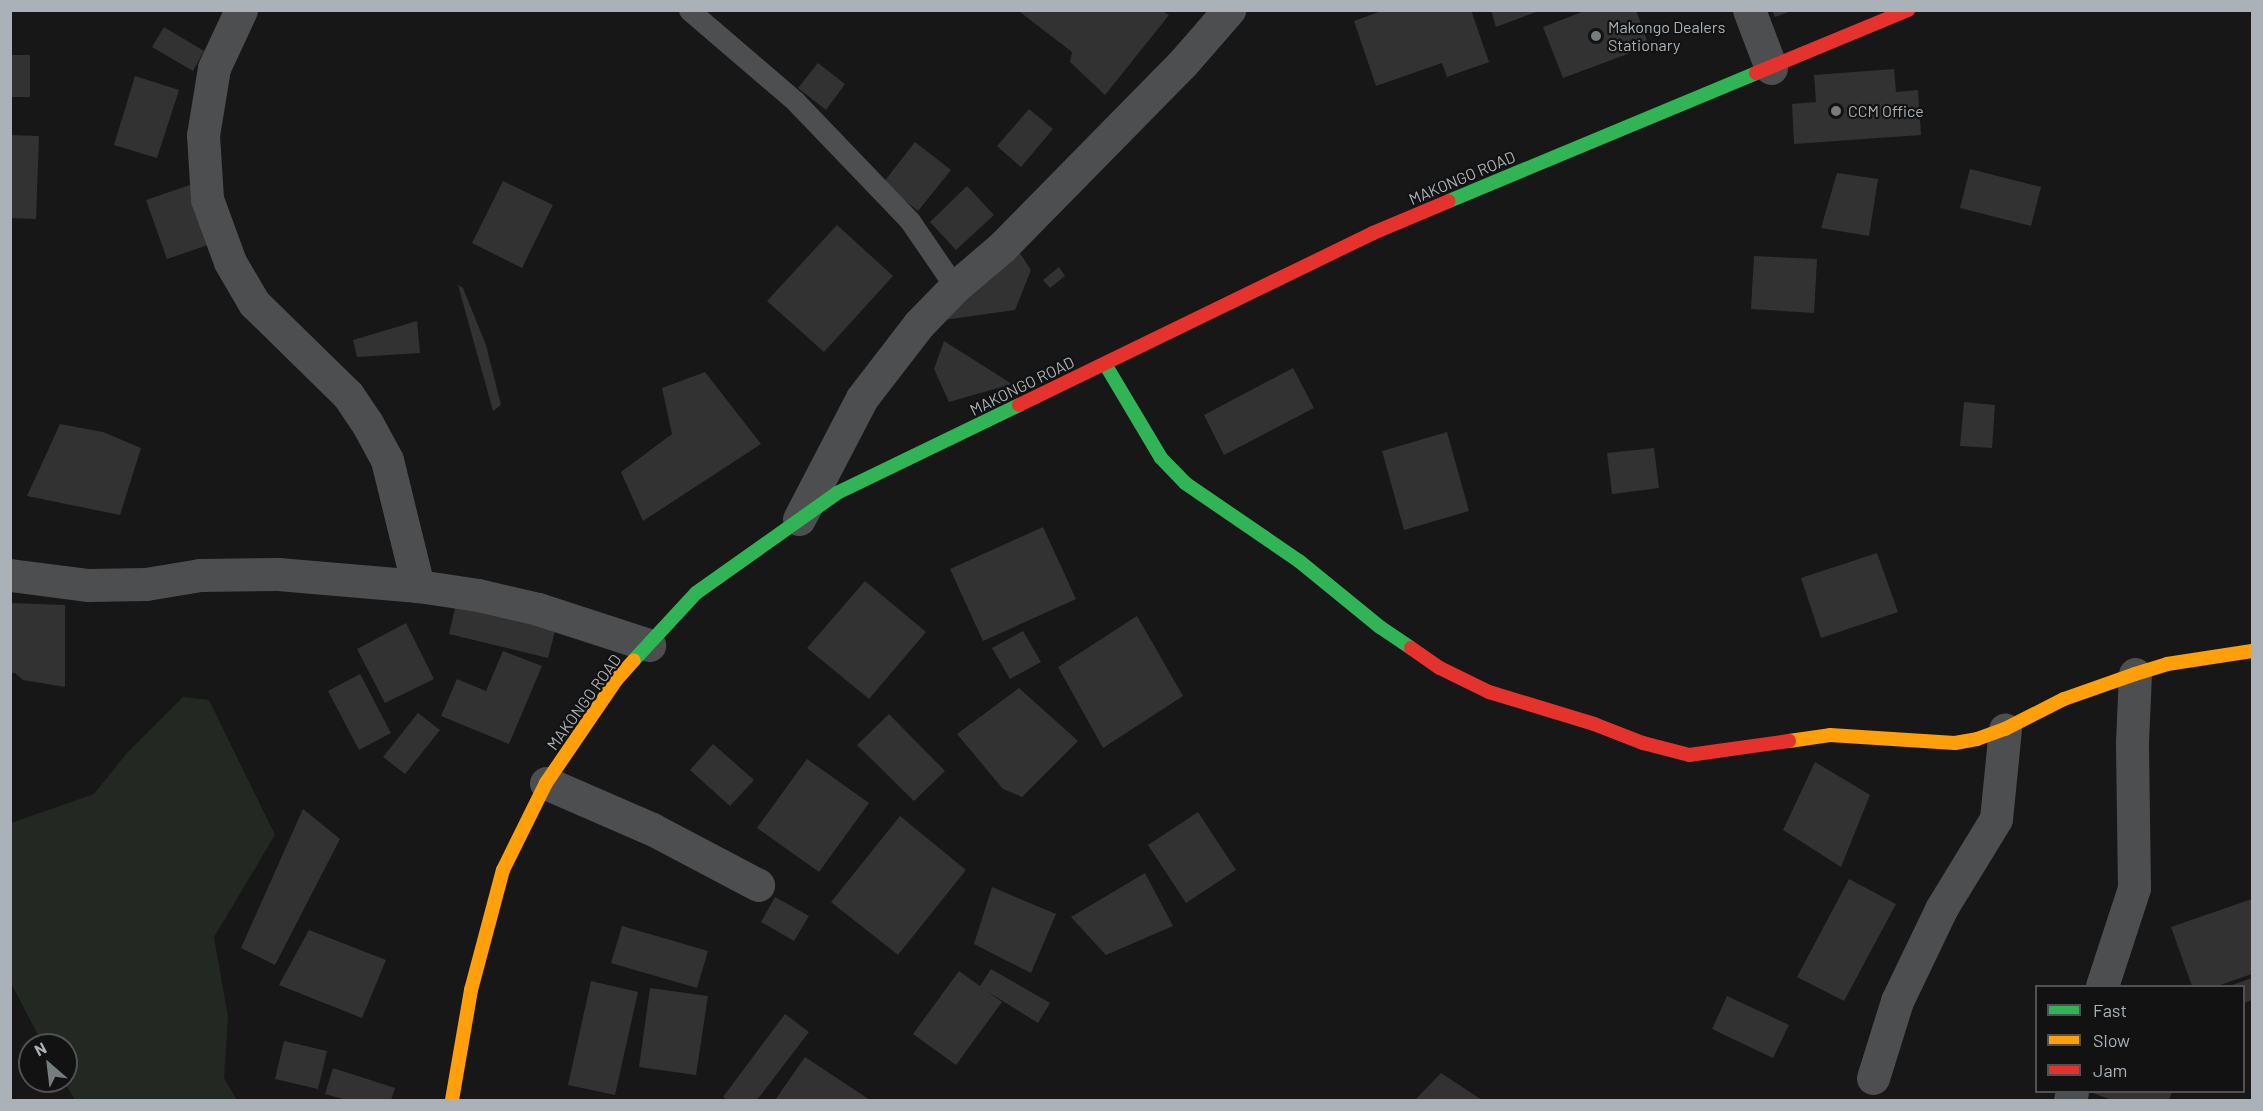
<!DOCTYPE html>
<html>
<head>
<meta charset="utf-8">
<style>
  body { margin:0 }
  #map { position:relative; width:2263px; height:1111px; overflow:hidden; background:#171718; font-family:Barlow,sans-serif }
  div>[style] { position:absolute }
  .green>* { inset:0; background:#232822 }
  .building>* { inset:0; background:#323233 }
  .lane>* { height:21px; margin:-10.5px; padding:0 10.5px; transform-origin:10.5px; border-radius:10.5px; background:#4c4e50 }
  .street>* { height:33px; margin:-16.5px; padding:0 16.5px; transform-origin:16.5px; border-radius:16.5px; background:#4c4e50 }
  .fast>* { height:14px; margin:-7px; padding:0 7px; transform-origin:7px; border-radius:7px; background:#30b455 }
  .slow>* { height:14px; margin:-7px; padding:0 7px; transform-origin:7px; border-radius:7px; background:#ff9f0a }
  .jam>* { height:14px; margin:-7px; padding:0 7px; transform-origin:7px; border-radius:7px; background:#e5322d }
  .dots>* { width:16px; height:16px; translate:-50% -50%; box-sizing:border-box; border:3px solid #121213; border-radius:50% }
  span { translate:-50% -50%; white-space:nowrap; text-align:center; line-height:1.15; -webkit-text-stroke:4.5px #121213; paint-order:stroke }
  .poi-label { font-size:16px; color:#aab2b7 }
  .left { translate:0 -50%; text-align:left }
  .street-label { font-size:16px; color:#aab2b7 }
  .frame { position:absolute; inset:0; border:12px solid #aab2b7; pointer-events:none }
  .legend { position:absolute; left:2035px; top:985px; width:210px; height:108px; box-sizing:border-box; background:#121213; border:2px solid #4f5255; margin:0; padding:8px 10px; list-style:none; font-size:18px; color:#aab2b7 }
  .legend li { display:flex; align-items:center; gap:12px; height:30px }
  .legend b { width:30px; border:2px solid #4f5255 }
  .north { position:absolute; left:18px; top:1033px; width:60px; height:60px; box-sizing:border-box; background:#121213; border:2px solid #4f5255; border-radius:50%; rotate:332deg; font-size:16px; font-weight:700; line-height:24px; text-align:center; color:#aab2b7 }
  .north::after { content:''; display:block; margin:auto; width:21px; height:27px; background:#777c7f; clip-path:polygon(50% 0,100% 100%,50% 72%,0 100%) }
</style>
</head>
<body>
<div id="map">
  <div class="green">
    <div style="clip-path:polygon(183px 697px,209px 700px,275px 835px,214px 937px,228px 1017px,224px 1078px,237px 1100px,75px 1100px,64px 1081px,66px 1045px,43px 1045px,11px 983px,11px 823px,94px 794px,127px 753px)"></div>
  </div>
  <div class="building">
    <div style="clip-path:polygon(1022px 10px,1161px 10px,1169px 15px,1105px 95px,1070px 62px,1072px 52px,1020px 12px)"></div>
    <div style="clip-path:polygon(1384px 10px,1471px 10px,1489px 62px,1447px 77px,1442px 63px,1376px 86px,1354px 21px)"></div>
    <div style="clip-path:polygon(1491px 10px,1539px 10px,1539px 11px,1496px 27px)"></div>
    <div style="clip-path:polygon(1587px 10px,1636px 10px,1649px 46px,1563px 78px,1543px 27px)"></div>
    <div style="clip-path:polygon(1772px 10px,1791px 10px,1791px 11px,1775px 17px)"></div>
    <div style="clip-path:polygon(164px 27px,204px 51px,193px 71px,152px 47px)"></div>
    <div style="clip-path:polygon(10px 55px,30px 55px,30px 97px,10px 97px)"></div>
    <div style="clip-path:polygon(818px 63px,845px 84px,826px 110px,798px 88px)"></div>
    <div style="clip-path:polygon(1894px 69px,1896px 92px,1918px 90px,1921px 135px,1794px 144px,1792px 104px,1816px 102px,1814px 75px)"></div>
    <div style="clip-path:polygon(135px 76px,179px 90px,157px 158px,114px 145px)"></div>
    <div style="clip-path:polygon(1029px 109px,1053px 129px,1021px 167px,997px 146px)"></div>
    <div style="clip-path:polygon(10px 135px,39px 136px,36px 219px,10px 218px)"></div>
    <div style="clip-path:polygon(915px 142px,951px 170px,918px 211px,883px 183px)"></div>
    <div style="clip-path:polygon(1970px 169px,2041px 187px,2031px 226px,1960px 208px)"></div>
    <div style="clip-path:polygon(1837px 173px,1878px 179px,1869px 236px,1821px 228px)"></div>
    <div style="clip-path:polygon(503px 181px,553px 205px,522px 268px,472px 243px)"></div>
    <div style="clip-path:polygon(190px 185px,211px 244px,167px 259px,146px 200px)"></div>
    <div style="clip-path:polygon(967px 186px,994px 215px,956px 250px,930px 222px)"></div>
    <div style="clip-path:polygon(837px 225px,893px 276px,824px 352px,767px 301px)"></div>
    <div style="clip-path:polygon(1015px 246px,1031px 270px,1015px 310px,944px 320px)"></div>
    <div style="clip-path:polygon(1754px 256px,1817px 259px,1814px 313px,1751px 309px)"></div>
    <div style="clip-path:polygon(1059px 267px,1065px 276px,1050px 288px,1043px 280px)"></div>
    <div style="clip-path:polygon(458px 285px,463px 288px,486px 345px,501px 405px,493px 411px)"></div>
    <div style="clip-path:polygon(417px 321px,420px 353px,357px 357px,353px 340px)"></div>
    <div style="clip-path:polygon(944px 341px,1012px 384px,949px 402px,934px 369px)"></div>
    <div style="clip-path:polygon(1293px 368px,1314px 408px,1224px 455px,1204px 415px)"></div>
    <div style="clip-path:polygon(705px 372px,761px 444px,643px 521px,621px 472px,672px 434px,662px 388px)"></div>
    <div style="clip-path:polygon(1964px 402px,1995px 405px,1992px 448px,1960px 446px)"></div>
    <div style="clip-path:polygon(60px 424px,103px 432px,141px 448px,120px 515px,27px 496px)"></div>
    <div style="clip-path:polygon(1447px 432px,1469px 511px,1404px 530px,1382px 451px)"></div>
    <div style="clip-path:polygon(1654px 448px,1659px 488px,1612px 494px,1607px 453px)"></div>
    <div style="clip-path:polygon(1043px 527px,1076px 599px,983px 641px,950px 569px)"></div>
    <div style="clip-path:polygon(1877px 553px,1898px 612px,1821px 638px,1801px 578px)"></div>
    <div style="clip-path:polygon(865px 581px,926px 632px,869px 699px,807px 648px)"></div>
    <div style="clip-path:polygon(458px 596px,558px 620px,548px 658px,449px 634px)"></div>
    <div style="clip-path:polygon(10px 603px,65px 605px,65px 687px,23px 680px,15px 673px,10px 673px)"></div>
    <div style="clip-path:polygon(1137px 616px,1183px 696px,1103px 748px,1058px 667px)"></div>
    <div style="clip-path:polygon(406px 623px,434px 679px,385px 703px,357px 649px)"></div>
    <div style="clip-path:polygon(1023px 631px,1041px 662px,1010px 679px,992px 648px)"></div>
    <div style="clip-path:polygon(503px 651px,542px 666px,509px 744px,441px 716px,457px 679px,486px 691px)"></div>
    <div style="clip-path:polygon(360px 674px,391px 733px,359px 750px,328px 691px)"></div>
    <div style="clip-path:polygon(1019px 688px,1078px 741px,1022px 797px,1003px 789px,957px 734px)"></div>
    <div style="clip-path:polygon(418px 713px,440px 730px,405px 774px,383px 757px)"></div>
    <div style="clip-path:polygon(889px 714px,945px 771px,914px 801px,857px 745px)"></div>
    <div style="clip-path:polygon(713px 744px,754px 780px,730px 806px,690px 770px)"></div>
    <div style="clip-path:polygon(807px 759px,869px 803px,819px 872px,757px 828px)"></div>
    <div style="clip-path:polygon(1815px 762px,1870px 795px,1841px 867px,1783px 830px)"></div>
    <div style="clip-path:polygon(303px 809px,340px 839px,275px 965px,241px 948px)"></div>
    <div style="clip-path:polygon(1198px 812px,1236px 870px,1186px 903px,1148px 845px)"></div>
    <div style="clip-path:polygon(900px 816px,966px 870px,898px 955px,831px 902px)"></div>
    <div style="clip-path:polygon(1145px 873px,1173px 926px,1106px 955px,1071px 917px)"></div>
    <div style="clip-path:polygon(1849px 879px,1896px 904px,1844px 1001px,1797px 977px)"></div>
    <div style="clip-path:polygon(992px 887px,1056px 914px,1031px 973px,974px 944px)"></div>
    <div style="clip-path:polygon(775px 897px,809px 916px,794px 941px,761px 922px)"></div>
    <div style="clip-path:polygon(2252px 899px,2252px 974px,2217px 986px,2192px 986px,2171px 927px)"></div>
    <div style="clip-path:polygon(622px 926px,708px 951px,697px 988px,611px 963px)"></div>
    <div style="clip-path:polygon(309px 930px,386px 960px,362px 1018px,279px 985px)"></div>
    <div style="clip-path:polygon(991px 969px,1050px 1003px,1038px 1023px,985px 990px,1002px 1002px,956px 1065px,913px 1034px,959px 971px,980px 986px)"></div>
    <div style="clip-path:polygon(2252px 978px,2252px 1000px,2244px 1003px,2244px 986px,2232px 985px)"></div>
    <div style="clip-path:polygon(591px 981px,638px 992px,615px 1095px,568px 1085px)"></div>
    <div style="clip-path:polygon(650px 988px,708px 996px,696px 1075px,639px 1067px)"></div>
    <div style="clip-path:polygon(1727px 996px,1789px 1025px,1773px 1058px,1712px 1029px)"></div>
    <div style="clip-path:polygon(785px 1014px,809px 1032px,757px 1100px,728px 1100px,723px 1097px)"></div>
    <div style="clip-path:polygon(284px 1041px,327px 1051px,318px 1089px,275px 1079px)"></div>
    <div style="clip-path:polygon(805px 1057px,870px 1100px,775px 1100px)"></div>
    <div style="clip-path:polygon(333px 1068px,395px 1088px,391px 1100px,347px 1100px,325px 1094px)"></div>
    <div style="clip-path:polygon(1441px 1073px,1482px 1100px,1415px 1100px)"></div>
    <div style="clip-path:polygon(2090px 1092px,2172px 1092px,2169px 1100px,2112px 1100px)"></div>
  </div>
  <div class="lane">
    <div style="left:689px;top:10px;width:140px;rotate:40.6deg"></div>
    <div style="left:795px;top:101px;width:166px;rotate:46.2deg"></div>
    <div style="left:910px;top:221px;width:80px;rotate:55.7deg"></div>
  </div>
  <div class="street">
    <div style="left:241px;top:10px;width:64px;rotate:115deg"></div>
    <div style="left:214px;top:68px;width:68px;rotate:99.3deg"></div>
    <div style="left:203px;top:135px;width:64px;rotate:86.4deg"></div>
    <div style="left:207px;top:199px;width:67px;rotate:69.9deg"></div>
    <div style="left:230px;top:262px;width:48px;rotate:59.7deg"></div>
    <div style="left:254px;top:303px;width:132px;rotate:44.4deg"></div>
    <div style="left:348px;top:395px;width:34px;rotate:56deg"></div>
    <div style="left:367px;top:423px;width:42px;rotate:61.6deg"></div>
    <div style="left:387px;top:460px;width:130px;rotate:76.2deg"></div>
    <div style="left:1749px;top:10px;width:62px;rotate:69.2deg"></div>
    <div style="left:799px;top:519px;width:136px;rotate:-62.5deg"></div>
    <div style="left:862px;top:398px;width:93px;rotate:-52.4deg"></div>
    <div style="left:919px;top:324px;width:52px;rotate:-45.8deg"></div>
    <div style="left:955px;top:287px;width:60px;rotate:-40.3deg"></div>
    <div style="left:1001px;top:248px;width:258px;rotate:-45.5deg"></div>
    <div style="left:1182px;top:64px;width:72px;rotate:-49deg"></div>
    <div style="left:10px;top:575px;width:79px;rotate:7.3deg"></div>
    <div style="left:88px;top:585px;width:58px;rotate:-1deg"></div>
    <div style="left:146px;top:584px;width:55px;rotate:-9.5deg"></div>
    <div style="left:200px;top:575px;width:78px;rotate:-0.7deg"></div>
    <div style="left:278px;top:574px;width:141px;rotate:4.9deg"></div>
    <div style="left:418px;top:586px;width:61px;rotate:8.5deg"></div>
    <div style="left:478px;top:595px;width:62px;rotate:13.1deg"></div>
    <div style="left:538px;top:609px;width:117px;rotate:18deg"></div>
    <div style="left:546px;top:783px;width:116px;rotate:23.5deg"></div>
    <div style="left:652px;top:829px;width:120px;rotate:27.8deg"></div>
    <div style="left:2102px;top:986px;width:103px;rotate:-71.9deg"></div>
    <div style="left:2134px;top:888px;width:146px;rotate:-90.8deg"></div>
    <div style="left:2132px;top:742px;width:68px;rotate:-87.5deg"></div>
    <div style="left:1873px;top:1078px;width:81px;rotate:-72.7deg"></div>
    <div style="left:1897px;top:1001px;width:102px;rotate:-64.4deg"></div>
    <div style="left:1941px;top:909px;width:105px;rotate:-58.6deg"></div>
    <div style="left:1996px;top:819px;width:90px;rotate:-84.3deg"></div>
    <div style="left:2070px;top:1100px;width:8px;rotate:-76deg"></div>
  </div>
  <div class="fast">
    <div style="left:1449px;top:201px;width:333px;rotate:-22.6deg"></div>
    <div style="left:1105px;top:364px;width:109px;rotate:59.2deg"></div>
    <div style="left:1161px;top:458px;width:35px;rotate:46deg"></div>
    <div style="left:1185px;top:483px;width:138px;rotate:34.4deg"></div>
    <div style="left:1299px;top:561px;width:104px;rotate:39.2deg"></div>
    <div style="left:1380px;top:627px;width:37px;rotate:34deg"></div>
    <div style="left:634px;top:660px;width:91px;rotate:-47.2deg"></div>
    <div style="left:696px;top:593px;width:173px;rotate:-35.3deg"></div>
    <div style="left:837px;top:493px;width:202px;rotate:-25.8deg"></div>
  </div>
  <div class="slow">
    <div style="left:1789px;top:741px;width:41px;rotate:-8.3deg"></div>
    <div style="left:1830px;top:735px;width:125px;rotate:3.7deg"></div>
    <div style="left:1955px;top:743px;width:22px;rotate:-10deg"></div>
    <div style="left:1977px;top:739px;width:30px;rotate:-20deg"></div>
    <div style="left:2005px;top:729px;width:66px;rotate:-27deg"></div>
    <div style="left:2064px;top:699px;width:75px;rotate:-19.4deg"></div>
    <div style="left:2135px;top:674px;width:34px;rotate:-17deg"></div>
    <div style="left:2167px;top:664px;width:86px;rotate:-8.7deg"></div>
    <div style="left:452px;top:1100px;width:112px;rotate:-80.2deg"></div>
    <div style="left:471px;top:990px;width:124px;rotate:-75.1deg"></div>
    <div style="left:503px;top:870px;width:97px;rotate:-63.7deg"></div>
    <div style="left:546px;top:783px;width:126px;rotate:-55.7deg"></div>
    <div style="left:617px;top:679px;width:25px;rotate:-48deg"></div>
  </div>
  <div class="jam">
    <div style="left:1756px;top:73px;width:165px;rotate:-22.5deg"></div>
    <div style="left:1019px;top:405px;width:394px;rotate:-25.9deg"></div>
    <div style="left:1373px;top:233px;width:82px;rotate:-22.8deg"></div>
    <div style="left:1411px;top:648px;width:35px;rotate:35deg"></div>
    <div style="left:1440px;top:668px;width:55px;rotate:26.1deg"></div>
    <div style="left:1489px;top:692px;width:110px;rotate:16.9deg"></div>
    <div style="left:1594px;top:724px;width:53px;rotate:21.2deg"></div>
    <div style="left:1643px;top:743px;width:48px;rotate:14.6deg"></div>
    <div style="left:1689px;top:755px;width:101px;rotate:-8deg"></div>
  </div>
  <div class="dots">
    <div style="left:1596px;top:36px;background:#777c7f"></div>
    <div style="left:1836px;top:111px;background:#777c7f"></div>
  </div>
  <div class="poi-label">
    <span class="left" style="left:1608px;top:36px">Makongo Dealers<br>Stationary</span>
    <span class="left" style="left:1848px;top:111px">CCM Office</span>
  </div>
  <div class="street-label">
    <span style="left:1462px;top:178px;rotate:-23deg">MAKONGO ROAD</span>
    <span style="left:1022px;top:386px;rotate:-26deg">MAKONGO ROAD</span>
    <span style="left:584px;top:702px;rotate:-54deg">MAKONGO ROAD</span>
  </div>
  <div class="frame"></div>
  <ul class="legend">
  <li><b style="height:8px;background:#30b455"></b>Fast</li>
  <li><b style="height:8px;background:#ff9f0a"></b>Slow</li>
  <li><b style="height:8px;background:#e5322d"></b>Jam</li>
  </ul>
  <div class="north">N</div>
</div>
</body>
</html>
